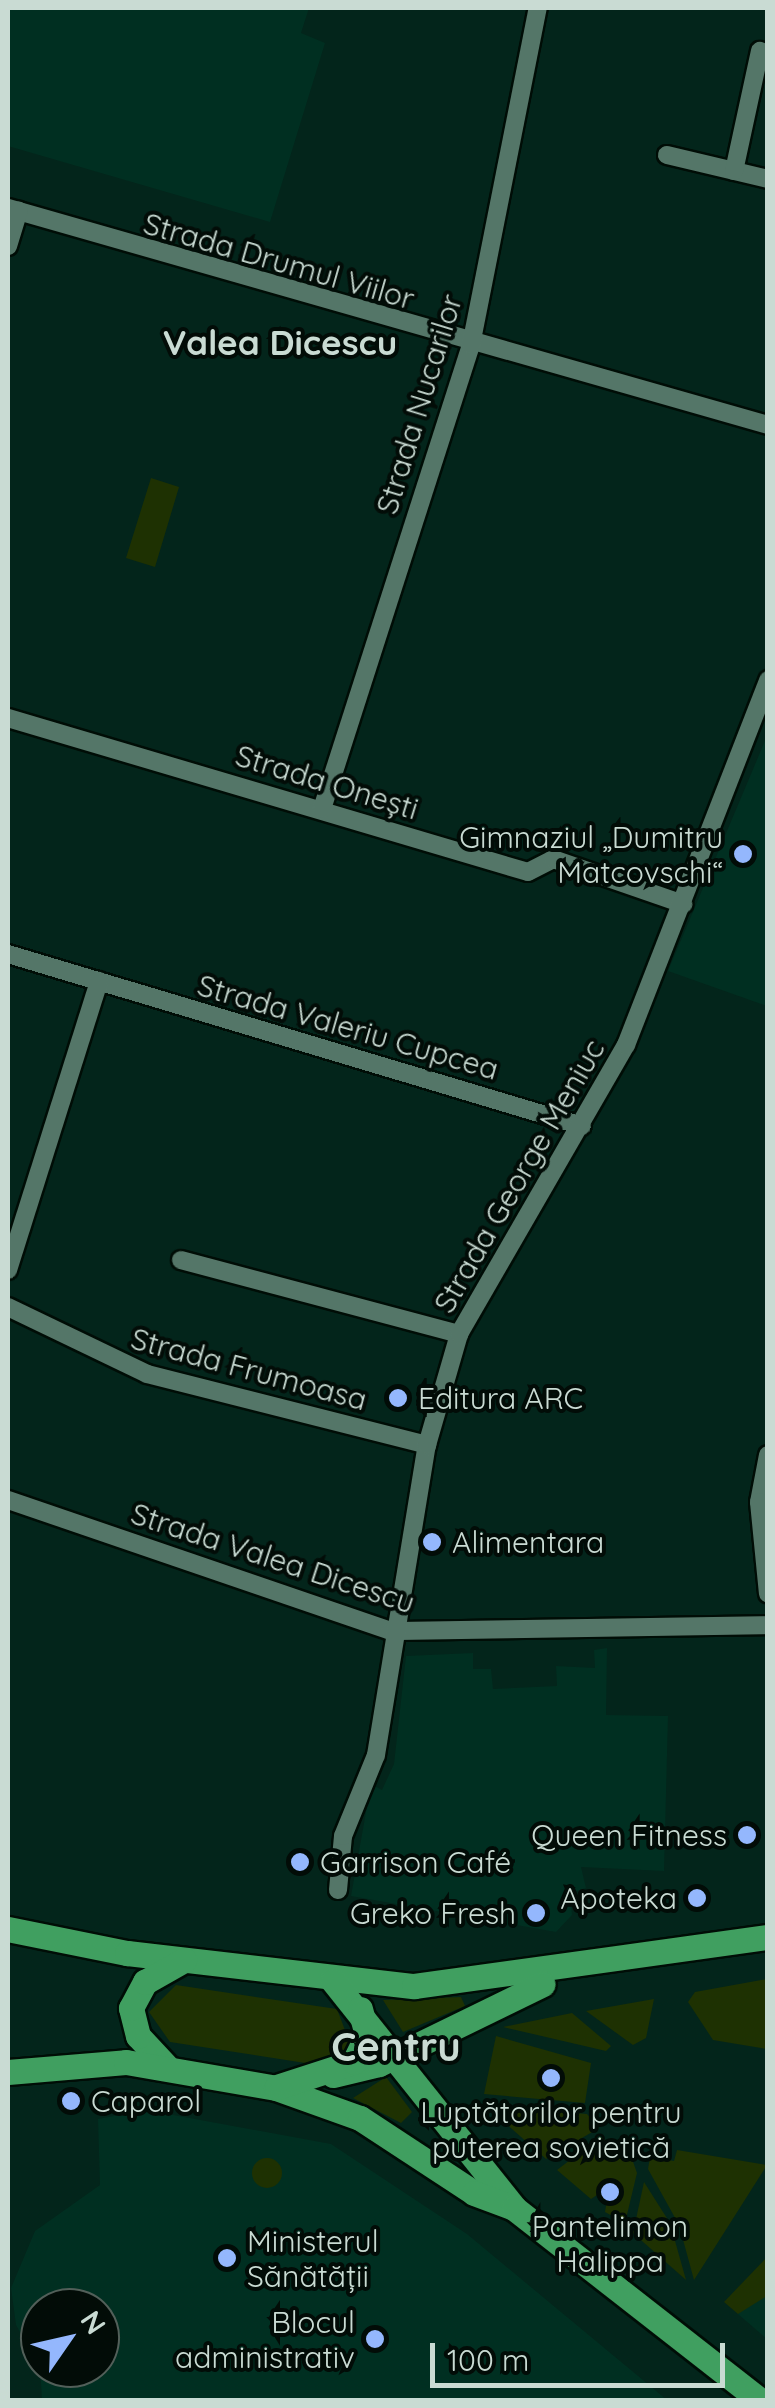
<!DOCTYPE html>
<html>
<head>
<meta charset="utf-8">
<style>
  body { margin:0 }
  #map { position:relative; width:775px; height:2408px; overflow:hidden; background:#03251b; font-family:Quicksand,sans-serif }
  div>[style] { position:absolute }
  .built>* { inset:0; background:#002f21 }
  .green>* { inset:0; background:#1e3102 }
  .round { border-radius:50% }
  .roads { filter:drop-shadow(2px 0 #000d06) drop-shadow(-2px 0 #000d06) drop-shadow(0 2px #000d06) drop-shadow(0 -2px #000d06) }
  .minor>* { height:18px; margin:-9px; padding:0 9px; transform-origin:9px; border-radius:9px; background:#547668 }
  .primary>* { height:25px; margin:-12.5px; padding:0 12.5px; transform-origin:12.5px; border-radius:12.5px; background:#409f60 }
  .dots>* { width:28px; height:28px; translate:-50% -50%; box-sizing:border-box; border:5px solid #020c07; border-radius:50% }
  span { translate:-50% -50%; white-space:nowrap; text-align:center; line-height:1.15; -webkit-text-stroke:8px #020c07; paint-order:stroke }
  .street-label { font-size:30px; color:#c9dbd3 }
  .poi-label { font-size:30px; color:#c9dbd3 }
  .right { translate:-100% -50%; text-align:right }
  .left { translate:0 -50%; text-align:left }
  .quarter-label { font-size:35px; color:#c9dbd3; font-weight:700 }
  .district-label { font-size:40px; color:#c9dbd3; font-weight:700 }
  .frame { position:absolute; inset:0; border:10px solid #c9dbd3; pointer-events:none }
  .north { position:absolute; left:20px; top:2288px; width:100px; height:100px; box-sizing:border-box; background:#020c07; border:2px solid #525f59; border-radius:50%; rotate:56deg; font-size:28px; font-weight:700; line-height:40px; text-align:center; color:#c9dbd3 }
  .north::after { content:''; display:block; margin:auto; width:35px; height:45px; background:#94b7fd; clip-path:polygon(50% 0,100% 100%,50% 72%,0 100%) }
  .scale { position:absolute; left:430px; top:2343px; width:295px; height:45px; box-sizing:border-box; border:5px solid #c9dbd3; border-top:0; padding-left:12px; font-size:30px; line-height:35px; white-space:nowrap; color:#c9dbd3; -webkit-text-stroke:8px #020c07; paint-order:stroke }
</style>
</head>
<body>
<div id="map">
  <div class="built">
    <div style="clip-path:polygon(8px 8px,309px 8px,301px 33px,325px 43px,270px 222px,8px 146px)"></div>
    <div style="clip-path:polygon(767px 736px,767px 1006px,668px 971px)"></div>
    <div style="clip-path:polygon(607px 1648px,606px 1715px,668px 1716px,664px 1871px,581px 1867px,586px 1888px,570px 1893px,572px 1915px,556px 1932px,351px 1896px,371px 1784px,382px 1790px,394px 1764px,406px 1656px,473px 1653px,473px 1669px,491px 1669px,493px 1689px,557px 1686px,556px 1666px,595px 1668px,594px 1650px)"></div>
    <div style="clip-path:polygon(146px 2110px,331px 2144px,467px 2234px,667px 2400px,42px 2400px,40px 2368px,100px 2368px,100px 2308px,40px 2308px,40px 2367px,16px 2325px,11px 2288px,35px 2231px,100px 2185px,98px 2119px)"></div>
    <div style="clip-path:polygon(754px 2296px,767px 2296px,767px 2339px,738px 2314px)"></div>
  </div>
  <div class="green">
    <div style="clip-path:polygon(151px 478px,179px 487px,155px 567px,126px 558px)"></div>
    <div style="clip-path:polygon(767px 1979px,767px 2049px,713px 2040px,688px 2002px,695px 1992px)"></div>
    <div style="clip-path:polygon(176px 1985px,337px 2009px,351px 2046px,318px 2065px,170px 2042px,149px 2012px)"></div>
    <div style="clip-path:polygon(461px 1997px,465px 2006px,403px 2032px,383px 2000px)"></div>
    <div style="clip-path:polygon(654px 1999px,646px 2038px,633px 2045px,586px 2011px)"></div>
    <div style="clip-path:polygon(572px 2013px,611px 2046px,606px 2051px,503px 2027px)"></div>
    <div style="clip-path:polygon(496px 2036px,591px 2063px,585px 2103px,484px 2094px)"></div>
    <div style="clip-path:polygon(386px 2077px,412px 2112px,401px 2123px,353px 2098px)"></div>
    <div style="clip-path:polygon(486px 2106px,587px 2114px,599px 2128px,546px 2159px)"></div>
    <div style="clip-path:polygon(600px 2137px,630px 2153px,637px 2173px,625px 2223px,605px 2212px,609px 2187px,591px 2199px,557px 2170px)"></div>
    <div style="clip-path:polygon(677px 2150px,767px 2165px,694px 2280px,679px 2225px,648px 2169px,650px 2157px,674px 2161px)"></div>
    <div class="round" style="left:252px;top:2158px;width:30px;height:30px"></div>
    <div style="clip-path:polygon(644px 2182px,670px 2223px,686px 2280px,633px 2233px)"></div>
    <div style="clip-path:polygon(767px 2257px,767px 2296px,738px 2314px,724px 2302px)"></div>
  </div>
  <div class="roads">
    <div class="minor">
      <div style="left:667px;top:155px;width:104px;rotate:13.4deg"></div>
      <div style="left:734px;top:171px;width:123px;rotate:-77.8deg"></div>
      <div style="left:8px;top:208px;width:790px;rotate:15.94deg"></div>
      <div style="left:8px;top:246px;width:37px;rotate:-73deg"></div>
      <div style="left:8px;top:718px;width:542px;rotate:16.5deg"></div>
      <div style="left:528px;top:872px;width:28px;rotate:-27deg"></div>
      <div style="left:553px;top:859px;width:138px;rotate:19.1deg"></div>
      <div style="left:322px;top:809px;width:487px;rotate:-72.2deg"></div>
      <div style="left:471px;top:345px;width:344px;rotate:-78.8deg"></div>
      <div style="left:8px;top:954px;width:599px;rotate:16.68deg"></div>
      <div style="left:181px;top:1260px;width:288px;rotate:14.9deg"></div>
      <div style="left:8px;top:1270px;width:303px;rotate:-72.5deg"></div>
      <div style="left:8px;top:1307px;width:154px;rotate:25.7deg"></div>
      <div style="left:147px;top:1374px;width:289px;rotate:14.2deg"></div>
      <div style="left:768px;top:1455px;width:48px;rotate:100.8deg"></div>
      <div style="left:759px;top:1502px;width:92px;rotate:84.4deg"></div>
      <div style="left:8px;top:1500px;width:405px;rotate:18.9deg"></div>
      <div style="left:391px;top:1631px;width:377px;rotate:-0.9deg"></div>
      <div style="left:338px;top:1890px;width:54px;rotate:-84.7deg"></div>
      <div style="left:343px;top:1836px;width:87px;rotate:-67.8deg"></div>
      <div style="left:376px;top:1755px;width:314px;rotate:-80.7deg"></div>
      <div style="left:427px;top:1445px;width:116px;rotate:-73.9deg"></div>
      <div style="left:459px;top:1334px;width:334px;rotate:-60deg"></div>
      <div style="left:626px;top:1045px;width:392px;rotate:-68.7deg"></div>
    </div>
    <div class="primary">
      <div style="left:8px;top:1929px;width:121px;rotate:11.4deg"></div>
      <div style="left:127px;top:1953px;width:289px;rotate:6.6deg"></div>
      <div style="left:414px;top:1986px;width:357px;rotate:-7.9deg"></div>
      <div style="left:333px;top:1981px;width:290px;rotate:51.4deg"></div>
      <div style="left:167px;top:2067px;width:42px;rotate:-133.1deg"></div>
      <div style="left:138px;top:2036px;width:29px;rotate:-104deg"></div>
      <div style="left:131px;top:2008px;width:30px;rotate:-62deg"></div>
      <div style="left:145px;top:1982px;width:45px;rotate:-29.4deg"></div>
      <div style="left:8px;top:2072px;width:118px;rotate:-4.8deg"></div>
      <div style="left:126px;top:2062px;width:152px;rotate:9.8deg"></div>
      <div style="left:276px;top:2088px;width:89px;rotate:19.7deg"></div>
      <div style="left:360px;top:2118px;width:136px;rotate:33.3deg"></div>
      <div style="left:474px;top:2193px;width:43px;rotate:20.6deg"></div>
      <div style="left:514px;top:2208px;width:312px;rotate:38deg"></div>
      <div style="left:333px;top:2075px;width:47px;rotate:-13.4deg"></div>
      <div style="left:379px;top:2064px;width:182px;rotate:-26deg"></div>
      <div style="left:277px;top:2087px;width:81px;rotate:-18deg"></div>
      <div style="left:354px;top:2062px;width:30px;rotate:-64deg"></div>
      <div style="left:367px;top:2035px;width:27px;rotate:-105deg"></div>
    </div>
  </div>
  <div class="dots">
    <div style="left:743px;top:854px;background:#94b7fd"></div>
    <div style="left:398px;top:1398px;background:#94b7fd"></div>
    <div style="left:432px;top:1542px;background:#94b7fd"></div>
    <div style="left:747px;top:1835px;background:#94b7fd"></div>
    <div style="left:300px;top:1862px;background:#94b7fd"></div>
    <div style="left:697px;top:1898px;background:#94b7fd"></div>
    <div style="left:536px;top:1913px;background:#94b7fd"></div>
    <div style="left:551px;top:2078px;background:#94b7fd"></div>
    <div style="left:71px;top:2101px;background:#94b7fd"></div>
    <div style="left:610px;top:2192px;background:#94b7fd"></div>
    <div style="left:227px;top:2258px;background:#94b7fd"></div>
    <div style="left:375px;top:2339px;background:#94b7fd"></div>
  </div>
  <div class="street-label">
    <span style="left:279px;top:261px;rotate:16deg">Strada Drumul Viilor</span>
    <span style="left:419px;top:404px;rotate:-73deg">Strada Nucarilor</span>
    <span style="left:327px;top:782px;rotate:17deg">Strada Onești</span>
    <span style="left:348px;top:1027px;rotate:16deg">Strada Valeriu Cupcea</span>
    <span style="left:519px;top:1176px;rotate:-60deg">Strada George Meniuc</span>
    <span style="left:249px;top:1369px;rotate:15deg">Strada Frumoasa</span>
    <span style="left:273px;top:1558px;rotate:18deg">Strada Valea Dicescu</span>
  </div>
  <div class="poi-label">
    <span class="right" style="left:723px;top:854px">Gimnaziul „Dumitru<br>Matcovschi“</span>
    <span class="left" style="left:418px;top:1398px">Editura ARC</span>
    <span class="left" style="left:452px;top:1542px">Alimentara</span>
    <span class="right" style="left:727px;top:1835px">Queen Fitness</span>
    <span class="left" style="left:320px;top:1862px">Garrison Café</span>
    <span class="right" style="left:677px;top:1898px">Apoteka</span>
    <span class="right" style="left:516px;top:1913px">Greko Fresh</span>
    <span class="left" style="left:91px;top:2101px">Caparol</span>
    <span style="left:551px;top:2129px">Luptătorilor pentru<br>puterea sovietică</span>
    <span style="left:610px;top:2243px">Pantelimon<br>Halippa</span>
    <span class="left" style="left:247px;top:2258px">Ministerul<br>Sănătății</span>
    <span class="right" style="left:355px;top:2339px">Blocul<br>administrativ</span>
  </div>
  <div class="quarter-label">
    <span style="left:280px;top:342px">Valea Dicescu</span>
  </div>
  <div class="district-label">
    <span style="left:396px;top:2046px">Centru</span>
  </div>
  <div class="frame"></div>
  <div class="north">N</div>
  <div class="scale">100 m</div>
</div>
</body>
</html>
